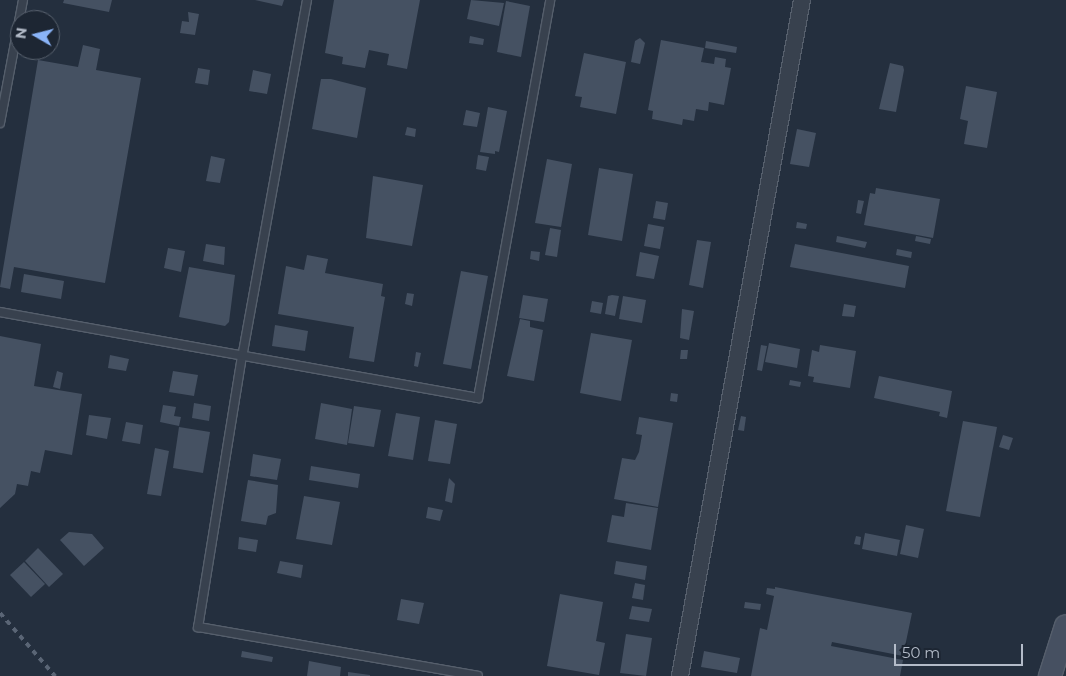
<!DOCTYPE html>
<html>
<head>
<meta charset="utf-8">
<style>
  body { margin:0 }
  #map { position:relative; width:1066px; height:676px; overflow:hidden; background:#242f3e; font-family:Montserrat,sans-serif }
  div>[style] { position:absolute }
  .building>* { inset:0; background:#455162 }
  .roads { filter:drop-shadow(1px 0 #565f6c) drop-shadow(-1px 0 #565f6c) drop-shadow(0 1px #565f6c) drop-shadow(0 -1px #565f6c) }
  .lane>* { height:8px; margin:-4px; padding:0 4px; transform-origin:4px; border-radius:4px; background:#38414e }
  .street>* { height:16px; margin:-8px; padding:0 8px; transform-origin:8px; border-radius:8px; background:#38414e }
  .secondary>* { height:22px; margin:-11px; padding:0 11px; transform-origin:11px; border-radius:11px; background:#465061 }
  .rail>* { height:4px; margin-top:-2px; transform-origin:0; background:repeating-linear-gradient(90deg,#5a6575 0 5px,transparent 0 10px) }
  span { translate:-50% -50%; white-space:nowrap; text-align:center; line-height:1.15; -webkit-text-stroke:5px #1d2633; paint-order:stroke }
  .north { position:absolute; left:10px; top:10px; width:50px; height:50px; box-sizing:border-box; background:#1d2633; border:1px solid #59626f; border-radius:50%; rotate:278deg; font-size:14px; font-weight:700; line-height:20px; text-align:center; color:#b4bcc9 }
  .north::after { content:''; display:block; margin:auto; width:18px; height:22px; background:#8ab4f8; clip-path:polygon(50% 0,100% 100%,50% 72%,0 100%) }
  .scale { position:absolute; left:894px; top:644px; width:129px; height:22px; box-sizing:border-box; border:2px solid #b4bcc9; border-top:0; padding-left:6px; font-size:15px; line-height:18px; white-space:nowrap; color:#b4bcc9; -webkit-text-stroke:4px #1d2633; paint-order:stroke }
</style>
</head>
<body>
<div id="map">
  <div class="building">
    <div style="clip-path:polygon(64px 0,112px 0,109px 12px,63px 3px)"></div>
    <div style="clip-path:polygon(255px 0,284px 0,282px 6px)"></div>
    <div style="clip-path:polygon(334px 0,420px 0,407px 69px,387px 65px,389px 54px,369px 50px,365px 68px,342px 64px,343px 57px,325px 53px)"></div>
    <div style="clip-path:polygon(471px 0,504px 3px,499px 26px,467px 19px)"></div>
    <div style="clip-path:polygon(506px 1px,530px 6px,521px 57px,497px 52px)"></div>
    <div style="clip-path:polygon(188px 12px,199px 14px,195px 35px,180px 33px,182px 21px,189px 22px)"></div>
    <div style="clip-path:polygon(470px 36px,484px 39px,483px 45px,469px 43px)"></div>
    <div style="clip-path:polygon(640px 38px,645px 43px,640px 64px,631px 62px,635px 41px)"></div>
    <div style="clip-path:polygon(661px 40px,704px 48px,701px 62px,714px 64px,715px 57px,726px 59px,725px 67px,731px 68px,724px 105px,709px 102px,708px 111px,696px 109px,694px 121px,683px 119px,682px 125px,652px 119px,653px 111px,648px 110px)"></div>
    <div style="clip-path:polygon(706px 41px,737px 47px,736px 53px,705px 48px)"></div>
    <div style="clip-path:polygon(83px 45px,100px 49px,96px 70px,141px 78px,105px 283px,14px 267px,10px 289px,0 287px,38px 60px,78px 67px)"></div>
    <div style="clip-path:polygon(584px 53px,626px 62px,616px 114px,580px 107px,582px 97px,575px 96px)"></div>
    <div style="clip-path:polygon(890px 63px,903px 66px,904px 70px,896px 112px,879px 109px)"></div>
    <div style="clip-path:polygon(198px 68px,210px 70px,208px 85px,195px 83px)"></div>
    <div style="clip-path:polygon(253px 70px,271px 74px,267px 94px,249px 91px)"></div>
    <div style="clip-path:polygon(321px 79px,331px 79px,366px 88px,357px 138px,312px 129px)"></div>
    <div style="clip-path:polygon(966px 86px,997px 92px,987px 148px,964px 144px,968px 121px,960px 119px)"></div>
    <div style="clip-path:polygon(488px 107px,507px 111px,499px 152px,495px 151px,495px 154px,480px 152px)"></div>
    <div style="clip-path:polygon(466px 110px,480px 113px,477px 127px,463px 125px)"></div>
    <div style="clip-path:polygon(407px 127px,416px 129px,415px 137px,405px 135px)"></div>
    <div style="clip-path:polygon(797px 129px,816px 133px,809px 167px,790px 164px)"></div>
    <div style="clip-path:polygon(478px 155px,489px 157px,486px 171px,476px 169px)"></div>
    <div style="clip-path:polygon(211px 156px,225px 159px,220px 183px,206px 181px)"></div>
    <div style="clip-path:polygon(547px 159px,572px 164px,561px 227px,535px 223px)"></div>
    <div style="clip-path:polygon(599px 168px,633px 174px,622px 241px,588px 235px)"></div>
    <div style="clip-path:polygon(373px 176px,423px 185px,412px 246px,366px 238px)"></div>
    <div style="clip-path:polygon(876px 188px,940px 199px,933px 238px,864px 225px,870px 193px,875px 194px)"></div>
    <div style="clip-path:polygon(858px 200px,864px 201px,861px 214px,856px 213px)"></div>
    <div style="clip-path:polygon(656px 201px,668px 203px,665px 220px,653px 218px)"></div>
    <div style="clip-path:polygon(797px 222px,807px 224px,806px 229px,796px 228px)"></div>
    <div style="clip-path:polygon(648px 224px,664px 227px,660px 249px,644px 246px)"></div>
    <div style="clip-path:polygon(550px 228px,561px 230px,557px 257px,545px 255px)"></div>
    <div style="clip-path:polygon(837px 236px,867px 242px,865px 248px,836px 242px)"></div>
    <div style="clip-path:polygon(916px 236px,931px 239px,930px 244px,915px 241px)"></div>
    <div style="clip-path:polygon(697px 240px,711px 242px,703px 288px,689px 285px)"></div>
    <div style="clip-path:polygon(206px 244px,225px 247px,224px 265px,203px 261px)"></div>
    <div style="clip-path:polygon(795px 244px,909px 266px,905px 288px,790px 267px)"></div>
    <div style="clip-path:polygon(168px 248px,185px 251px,181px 272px,164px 268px)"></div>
    <div style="clip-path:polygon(897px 249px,912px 252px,911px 258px,896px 255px)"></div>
    <div style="clip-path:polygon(531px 251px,540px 252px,539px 261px,530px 259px)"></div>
    <div style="clip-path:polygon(640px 252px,659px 256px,654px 279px,636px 276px)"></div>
    <div style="clip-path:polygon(307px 255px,328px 259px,325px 273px,383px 284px,381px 296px,385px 297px,374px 362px,349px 358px,354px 327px,278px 314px,286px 266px,304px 270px)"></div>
    <div style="clip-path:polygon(189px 267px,235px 275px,229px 322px,225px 326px,179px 317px)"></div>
    <div style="clip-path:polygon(461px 271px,488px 276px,471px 369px,443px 364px)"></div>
    <div style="clip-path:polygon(24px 274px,64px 281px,61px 299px,21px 292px)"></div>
    <div style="clip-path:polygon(407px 293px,414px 294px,412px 306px,405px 304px)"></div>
    <div style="clip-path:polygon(523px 295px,548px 299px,544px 322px,519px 318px)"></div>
    <div style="clip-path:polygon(612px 295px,619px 296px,615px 316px,605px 314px,608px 296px)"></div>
    <div style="clip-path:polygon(623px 296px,646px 300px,642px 323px,619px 319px)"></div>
    <div style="clip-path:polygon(592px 301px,603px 303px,601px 314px,590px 312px)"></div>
    <div style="clip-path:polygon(844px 304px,856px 306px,854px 317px,842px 316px)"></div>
    <div style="clip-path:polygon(682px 309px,694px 311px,689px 340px,680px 338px)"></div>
    <div style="clip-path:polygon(520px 319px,530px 321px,530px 327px,543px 330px,534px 381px,507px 376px)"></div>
    <div style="clip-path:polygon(275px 325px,308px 331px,305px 351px,272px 346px)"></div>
    <div style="clip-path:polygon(591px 333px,632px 340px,621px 401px,580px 393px)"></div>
    <div style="clip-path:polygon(0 336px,41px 344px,34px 386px,82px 394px,72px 455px,45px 450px,40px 473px,31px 471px,28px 486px,17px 484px,15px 494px,0 508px)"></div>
    <div style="clip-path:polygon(769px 343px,800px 349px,797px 368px,765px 362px)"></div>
    <div style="clip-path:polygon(761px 345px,767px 346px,762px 371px,757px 370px)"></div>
    <div style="clip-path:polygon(820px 345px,856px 351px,850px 388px,813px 382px,814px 377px,808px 376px,812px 350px,819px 352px)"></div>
    <div style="clip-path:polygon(681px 350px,688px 350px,687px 359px,680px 359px)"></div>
    <div style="clip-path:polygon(416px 352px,421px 353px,418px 367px,414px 366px)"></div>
    <div style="clip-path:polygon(110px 355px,129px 359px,126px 371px,108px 368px)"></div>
    <div style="clip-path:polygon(57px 371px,63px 373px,60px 389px,53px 387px)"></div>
    <div style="clip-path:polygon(173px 371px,198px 375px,194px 396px,169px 392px)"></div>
    <div style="clip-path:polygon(879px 376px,952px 391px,947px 418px,939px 416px,940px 412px,874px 398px)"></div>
    <div style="clip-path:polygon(790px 380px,801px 382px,800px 387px,789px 385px)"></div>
    <div style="clip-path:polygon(671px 393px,678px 394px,677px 402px,670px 401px)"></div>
    <div style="clip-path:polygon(194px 403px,211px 406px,209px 421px,192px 418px)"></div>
    <div style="clip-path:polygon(321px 403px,352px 409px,347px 445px,315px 439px)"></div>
    <div style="clip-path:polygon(163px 405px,176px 407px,174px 416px,181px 417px,179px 426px,160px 422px)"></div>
    <div style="clip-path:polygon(354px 406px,381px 410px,374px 447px,348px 443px)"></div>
    <div style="clip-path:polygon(396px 413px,420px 417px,413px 460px,388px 456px)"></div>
    <div style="clip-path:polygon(89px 415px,111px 418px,107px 439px,86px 435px)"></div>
    <div style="clip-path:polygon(741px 416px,746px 417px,744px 431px,738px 430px)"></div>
    <div style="clip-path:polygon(639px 417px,673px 423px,658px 507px,614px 499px,622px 458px,635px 460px,639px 452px,642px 435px,636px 434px)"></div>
    <div style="clip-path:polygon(435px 420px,457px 424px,450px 464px,428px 461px)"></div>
    <div style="clip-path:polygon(963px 421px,997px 427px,980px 517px,946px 511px)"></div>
    <div style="clip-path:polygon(126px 422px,143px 425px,140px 444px,122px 441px)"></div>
    <div style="clip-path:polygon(179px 427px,210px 432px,203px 473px,173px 468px)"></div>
    <div style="clip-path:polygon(1003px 435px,1013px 438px,1009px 450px,999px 447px)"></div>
    <div style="clip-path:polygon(155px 448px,169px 451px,161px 496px,147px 494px)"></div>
    <div style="clip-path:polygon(253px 454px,281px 459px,277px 480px,250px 476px)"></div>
    <div style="clip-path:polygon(311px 466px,360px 474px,358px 488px,309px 480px)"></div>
    <div style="clip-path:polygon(449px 478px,455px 484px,452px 503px,445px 501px)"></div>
    <div style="clip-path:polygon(248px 480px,278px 485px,276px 513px,268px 516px,266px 525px,241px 521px)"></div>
    <div style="clip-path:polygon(304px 496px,340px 502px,332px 545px,296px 539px)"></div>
    <div style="clip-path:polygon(626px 503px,658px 508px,651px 550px,607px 542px,612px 515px,624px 517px)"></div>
    <div style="clip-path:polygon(428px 507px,443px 510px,440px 521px,426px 518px)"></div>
    <div style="clip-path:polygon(906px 525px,924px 529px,918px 558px,900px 554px)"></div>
    <div style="clip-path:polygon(69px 532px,92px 534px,104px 548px,84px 566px,60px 540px)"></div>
    <div style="clip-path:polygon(865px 533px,900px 540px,897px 556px,862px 549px)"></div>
    <div style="clip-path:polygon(856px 536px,861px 537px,860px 545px,854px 544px)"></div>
    <div style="clip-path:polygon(239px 537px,258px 540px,256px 552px,238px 549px)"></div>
    <div style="clip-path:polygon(38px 548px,63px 574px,49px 587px,25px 561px)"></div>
    <div style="clip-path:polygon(280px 561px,303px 565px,301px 578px,277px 573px)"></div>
    <div style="clip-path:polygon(616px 561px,647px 566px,645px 580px,614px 574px)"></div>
    <div style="clip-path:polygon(24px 562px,45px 584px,31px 597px,10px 575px)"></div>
    <div style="clip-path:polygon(635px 583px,645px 585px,643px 600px,632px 598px)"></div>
    <div style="clip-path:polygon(775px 587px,912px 613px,903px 656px,832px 642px,831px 646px,903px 660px,900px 676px,751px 676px,760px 628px,767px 630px,774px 596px,766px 594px,767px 588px,775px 589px)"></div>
    <div style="clip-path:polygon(560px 594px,603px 602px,596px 641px,605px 643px,599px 675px,547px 666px)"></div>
    <div style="clip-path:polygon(401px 599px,424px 603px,419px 624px,397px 620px)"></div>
    <div style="clip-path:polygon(745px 602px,761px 604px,760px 610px,744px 608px)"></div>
    <div style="clip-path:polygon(632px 606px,652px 609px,649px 622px,629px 619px)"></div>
    <div style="clip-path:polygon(626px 634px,652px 638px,646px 676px,620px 673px)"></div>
    <div style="clip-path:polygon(242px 651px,273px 657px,272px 662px,241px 657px)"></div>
    <div style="clip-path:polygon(704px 651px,740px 658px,737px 673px,701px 667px)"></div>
    <div style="clip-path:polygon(309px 661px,341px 667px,340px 676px,307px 676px)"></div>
    <div style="clip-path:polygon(348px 672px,370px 675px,370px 676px,348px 676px)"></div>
  </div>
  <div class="roads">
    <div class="lane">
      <div style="left:307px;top:0;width:362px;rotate:100.3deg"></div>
      <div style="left:242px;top:356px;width:275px;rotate:99.2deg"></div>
      <div style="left:198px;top:627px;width:284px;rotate:9.9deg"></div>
      <div style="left:0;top:123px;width:125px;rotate:-79.4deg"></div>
      <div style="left:0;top:312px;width:486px;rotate:10.2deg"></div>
      <div style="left:478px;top:398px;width:404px;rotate:-79.7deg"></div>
    </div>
    <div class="street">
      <div style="left:680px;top:676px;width:687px;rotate:-79.77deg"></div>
    </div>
    <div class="secondary">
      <div style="left:1050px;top:676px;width:52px;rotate:-72.3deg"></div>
    </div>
  </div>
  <div class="rail">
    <div style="left:0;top:613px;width:84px;rotate:48.9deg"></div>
  </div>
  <div class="north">N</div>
  <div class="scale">50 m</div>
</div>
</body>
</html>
